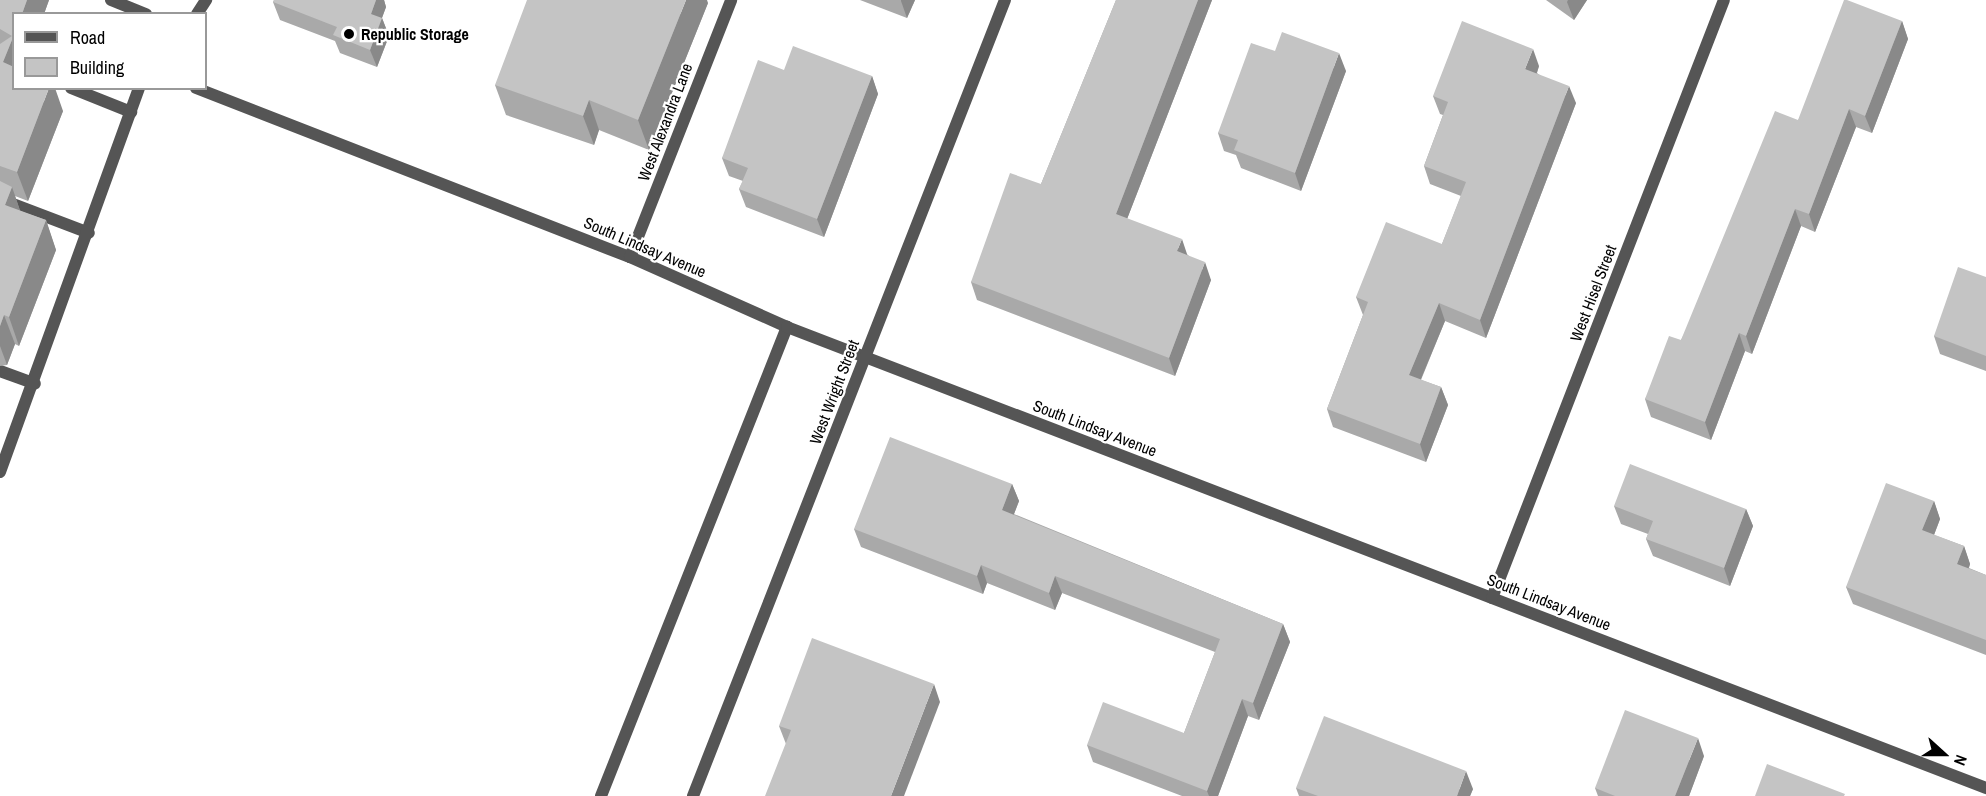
<!DOCTYPE html>
<html>
<head>
<meta charset="utf-8">
<style>
  body { margin:0 }
  #map { position:relative; width:1986px; height:796px; overflow:hidden; background:#fff; font-family:"Archivo Narrow",sans-serif }
  div>[style] { position:absolute }
  .lane>* { height:12px; margin:-6px; padding:0 6px; transform-origin:6px; border-radius:6px; background:#555 }
  .street>* { height:12px; margin:-6px; padding:0 6px; transform-origin:6px; border-radius:6px; background:#555 }
  .wall>* { inset:0; background:#a9a9a9 }
  .shaded-wall>* { inset:0; background:#898989 }
  .building>* { inset:0; background:#c4c4c4 }
  .dots>* { width:16px; height:16px; translate:-50% -50%; box-sizing:border-box; border:3px solid #fff; border-radius:50% }
  span { translate:-50% -50%; white-space:nowrap; text-align:center; line-height:1.15; -webkit-text-stroke:4.5px #fff; paint-order:stroke }
  .poi-label { font-size:16px; color:#000; font-weight:700 }
  .left { translate:0 -50%; text-align:left }
  .street-label { font-size:16px; color:#000 }
  .legend { position:absolute; left:12px; top:12px; width:195px; height:78px; box-sizing:border-box; background:#fff; border:2px solid #999; margin:0; padding:8px 10px; list-style:none; font-size:18px; color:#000 }
  .legend li { display:flex; align-items:center; gap:12px; height:30px }
  .legend b { width:30px; border:2px solid #999 }
  .north { position:absolute; left:1914px; top:724px; width:60px; height:60px; -webkit-text-stroke:4px #fff; paint-order:stroke; rotate:111deg; font-size:16px; font-weight:700; line-height:24px; text-align:center; color:#000 }
  .north::after { content:''; display:block; margin:auto; width:21px; height:27px; background:#000; clip-path:polygon(50% 0,100% 100%,50% 72%,0 100%) }
</style>
</head>
<body>
<div id="map">
  <div class="lane">
    <div style="left:111px;top:0;width:38px;rotate:22deg"></div>
    <div style="left:197px;top:14px;width:17px;rotate:-57deg"></div>
    <div style="left:71px;top:88px;width:65px;rotate:21.8deg"></div>
    <div style="left:0;top:199px;width:95px;rotate:20.9deg"></div>
    <div style="left:0;top:371px;width:37px;rotate:20deg"></div>
    <div style="left:0;top:472px;width:408px;rotate:-70.1deg"></div>
    <div style="left:601px;top:796px;width:505px;rotate:-68.37deg"></div>
  </div>
  <div class="street">
    <div style="left:196px;top:88px;width:466px;rotate:21.3deg"></div>
    <div style="left:630px;top:257px;width:172px;rotate:24deg"></div>
    <div style="left:787px;top:327px;width:1285px;rotate:21.03deg"></div>
    <div style="left:630px;top:257px;width:276px;rotate:-68.5deg"></div>
    <div style="left:1492px;top:598px;width:641px;rotate:-68.8deg"></div>
    <div style="left:693px;top:796px;width:855px;rotate:-68.6deg"></div>
  </div>
  <div class="wall">
    <div style="clip-path:polygon(0 0,49px 0,44px 14px,14px 14px,14px 88px,63px 111px,28px 201px,15px 196px,20px 211px,46px 220px,56px 250px,19px 346px,15px 344px,7px 365px,0 366px)"></div>
    <div style="clip-path:polygon(274px 0,384px 0,386px 7px,382px 18px,389px 36px,377px 67px,340px 53px,335px 41px,280px 20px,273px 2px)"></div>
    <div style="clip-path:polygon(860px 0,915px 0,907px 18px)"></div>
    <div style="clip-path:polygon(1116px 0,1212px 0,1127px 219px,1188px 255px,1211px 280px,1175px 376px,977px 300px,971px 282px,1041px 184px)"></div>
    <div style="clip-path:polygon(1546px 0,1587px 0,1574px 20px)"></div>
    <div style="clip-path:polygon(708px 3px,649px 150px,599px 130px,594px 145px,506px 115px,495px 85px)"></div>
    <div style="clip-path:polygon(1902px 21px,1908px 39px,1872px 133px,1856px 127px,1815px 232px,1801px 226px,1752px 354px,1745px 351px,1711px 440px,1651px 417px,1645px 399px,1681px 340px,1798px 120px)"></div>
    <div style="clip-path:polygon(1275px 51px,1346px 71px,1301px 191px,1241px 168px,1236px 155px,1224px 151px,1218px 133px)"></div>
    <div style="clip-path:polygon(1539px 66px,1537px 73px,1576px 103px,1486px 338px,1445px 321px,1421px 380px,1441px 387px,1448px 405px,1426px 462px,1333px 427px,1327px 409px,1363px 315px,1356px 297px,1442px 244px,1461px 196px,1430px 184px,1424px 166px,1443px 115px,1440px 114px,1433px 96px)"></div>
    <div style="clip-path:polygon(784px 70px,872px 76px,878px 94px,824px 237px,746px 207px,739px 189px,743px 181px,729px 176px,722px 158px)"></div>
    <div style="clip-path:polygon(1986px 277px,1986px 371px,1940px 354px,1934px 336px)"></div>
    <div style="clip-path:polygon(1012px 484px,1019px 501px,1014px 514px,1283px 624px,1290px 642px,1259px 720px,1248px 716px,1218px 796px,1182px 796px,1093px 762px,1087px 745px,1184px 733px,1215px 652px,1062px 593px,1055px 610px,987px 583px,983px 594px,861px 547px,854px 529px)"></div>
    <div style="clip-path:polygon(1934px 501px,1940px 519px,1934px 535px,1964px 546px,1970px 564px,1969px 568px,1986px 575px,1986px 655px,1853px 604px,1846px 587px)"></div>
    <div style="clip-path:polygon(1614px 506px,1746px 509px,1753px 526px,1730px 586px,1653px 556px,1646px 539px,1648px 534px,1621px 524px)"></div>
    <div style="clip-path:polygon(940px 702px,786px 744px,779px 726px)"></div>
    <div style="clip-path:polygon(1704px 756px,1689px 796px,1598px 796px,1595px 788px)"></div>
    <div style="clip-path:polygon(1296px 788px,1473px 789px,1470px 796px,1299px 796px)"></div>
  </div>
  <div class="shaded-wall">
    <div style="clip-path:polygon(27px 0,49px 0,44px 14px,22px 14px)"></div>
    <div style="clip-path:polygon(376px 0,384px 0,386px 7px,377px 31px,371px 14px)"></div>
    <div style="clip-path:polygon(686px 0,707px 0,708px 3px,649px 150px,638px 120px)"></div>
    <div style="clip-path:polygon(901px 0,915px 0,907px 18px,901px 1px)"></div>
    <div style="clip-path:polygon(1198px 0,1212px 0,1122px 232px,1116px 214px)"></div>
    <div style="clip-path:polygon(1568px 0,1587px 0,1574px 20px,1567px 2px)"></div>
    <div style="clip-path:polygon(382px 18px,389px 36px,377px 67px,370px 50px)"></div>
    <div style="clip-path:polygon(1902px 21px,1908px 39px,1872px 133px,1865px 116px)"></div>
    <div style="clip-path:polygon(14px 35px,14px 88px,3px 62px)"></div>
    <div style="clip-path:polygon(1533px 49px,1539px 66px,1532px 87px,1525px 69px)"></div>
    <div style="clip-path:polygon(1339px 53px,1346px 71px,1301px 191px,1295px 173px)"></div>
    <div style="clip-path:polygon(872px 76px,878px 94px,824px 237px,817px 219px)"></div>
    <div style="clip-path:polygon(1569px 86px,1576px 103px,1486px 338px,1480px 320px)"></div>
    <div style="clip-path:polygon(49px 88px,55px 88px,63px 111px,28px 201px,17px 172px)"></div>
    <div style="clip-path:polygon(589px 100px,599px 130px,594px 145px,583px 116px)"></div>
    <div style="clip-path:polygon(1849px 109px,1856px 127px,1815px 232px,1809px 214px)"></div>
    <div style="clip-path:polygon(12px 187px,22px 216px,5px 205px)"></div>
    <div style="clip-path:polygon(1795px 209px,1801px 226px,1752px 354px,1746px 336px)"></div>
    <div style="clip-path:polygon(46px 220px,56px 250px,19px 346px,9px 317px)"></div>
    <div style="clip-path:polygon(1182px 239px,1188px 257px,1177px 251px)"></div>
    <div style="clip-path:polygon(1205px 262px,1211px 280px,1175px 376px,1169px 358px)"></div>
    <div style="clip-path:polygon(1439px 303px,1445px 321px,1415px 393px,1409px 375px)"></div>
    <div style="clip-path:polygon(4px 315px,15px 344px,7px 365px,0 346px,0 326px)"></div>
    <div style="clip-path:polygon(1739px 333px,1745px 351px,1711px 440px,1705px 422px)"></div>
    <div style="clip-path:polygon(1441px 387px,1448px 405px,1426px 462px,1420px 444px)"></div>
    <div style="clip-path:polygon(1012px 484px,1019px 501px,1009px 527px,1002px 510px)"></div>
    <div style="clip-path:polygon(1934px 501px,1940px 519px,1929px 548px,1922px 530px)"></div>
    <div style="clip-path:polygon(1746px 509px,1753px 526px,1730px 586px,1724px 568px)"></div>
    <div style="clip-path:polygon(1964px 546px,1970px 564px,1964px 581px,1957px 564px)"></div>
    <div style="clip-path:polygon(981px 565px,987px 583px,983px 594px,977px 576px)"></div>
    <div style="clip-path:polygon(1055px 576px,1062px 593px,1055px 610px,1049px 593px)"></div>
    <div style="clip-path:polygon(1283px 624px,1290px 642px,1259px 720px,1253px 703px)"></div>
    <div style="clip-path:polygon(934px 684px,940px 702px,904px 796px,891px 796px)"></div>
    <div style="clip-path:polygon(1242px 699px,1248px 716px,1218px 796px,1209px 796px,1207px 791px)"></div>
    <div style="clip-path:polygon(1698px 738px,1704px 756px,1689px 796px,1675px 796px)"></div>
    <div style="clip-path:polygon(1466px 771px,1473px 789px,1470px 796px,1457px 796px)"></div>
  </div>
  <div class="building">
    <div style="clip-path:polygon(0 0,27px 0,22px 14px,14px 14px,14px 35px,3px 62px,14px 67px,14px 88px,49px 88px,17px 172px,0 166px,0 44px,12px 36px,0 29px)"></div>
    <div style="clip-path:polygon(274px 0,376px 0,371px 14px,382px 18px,370px 50px,333px 35px,337px 27px,273px 2px)"></div>
    <div style="clip-path:polygon(527px 0,686px 0,638px 120px,589px 100px,583px 116px,495px 85px)"></div>
    <div style="clip-path:polygon(1116px 0,1198px 0,1116px 214px,1182px 239px,1177px 251px,1205px 262px,1169px 358px,971px 282px,1010px 173px,1041px 184px)"></div>
    <div style="clip-path:polygon(1844px 0,1847px 0,1902px 21px,1865px 116px,1849px 109px,1809px 214px,1795px 209px,1746px 336px,1739px 333px,1705px 422px,1645px 399px,1669px 336px,1681px 340px,1775px 111px,1798px 120px)"></div>
    <div style="clip-path:polygon(1462px 21px,1533px 49px,1525px 69px,1569px 86px,1480px 320px,1439px 303px,1409px 375px,1441px 387px,1420px 444px,1327px 409px,1368px 302px,1356px 297px,1386px 222px,1442px 244px,1466px 182px,1424px 166px,1448px 102px,1433px 96px)"></div>
    <div style="clip-path:polygon(1282px 32px,1339px 53px,1295px 173px,1234px 150px,1238px 140px,1218px 133px,1251px 43px,1275px 51px)"></div>
    <div style="clip-path:polygon(793px 46px,872px 76px,817px 219px,739px 189px,748px 168px,722px 158px,758px 60px,784px 70px)"></div>
    <div style="clip-path:polygon(0 181px,12px 187px,5px 205px,46px 220px,9px 317px,4px 315px,0 326px)"></div>
    <div style="clip-path:polygon(1958px 267px,1986px 277px,1986px 356px,1934px 336px)"></div>
    <div style="clip-path:polygon(890px 437px,1012px 484px,1002px 510px,1283px 624px,1253px 703px,1242px 699px,1207px 791px,1087px 745px,1103px 702px,1184px 733px,1220px 639px,1055px 576px,1049px 593px,981px 565px,977px 576px,854px 529px)"></div>
    <div style="clip-path:polygon(1630px 464px,1746px 509px,1724px 568px,1646px 539px,1653px 521px,1614px 506px)"></div>
    <div style="clip-path:polygon(1886px 483px,1934px 501px,1922px 530px,1964px 546px,1957px 564px,1986px 575px,1986px 640px,1846px 587px)"></div>
    <div style="clip-path:polygon(812px 638px,934px 684px,891px 796px,765px 796px,791px 730px,779px 726px)"></div>
    <div style="clip-path:polygon(1625px 710px,1698px 738px,1675px 796px,1615px 796px,1595px 788px)"></div>
    <div style="clip-path:polygon(1324px 716px,1466px 771px,1457px 796px,1318px 796px,1296px 788px)"></div>
    <div style="clip-path:polygon(1767px 764px,1845px 794px,1844px 796px,1755px 796px)"></div>
  </div>
  <div class="dots">
    <div style="left:349px;top:34px;background:#000"></div>
  </div>
  <div class="poi-label">
    <span class="left" style="left:361px;top:34px">Republic Storage</span>
  </div>
  <div class="street-label">
    <span style="left:665px;top:122px;rotate:-69deg">West Alexandra Lane</span>
    <span style="left:645px;top:247px;rotate:23deg">South Lindsay Avenue</span>
    <span style="left:1593px;top:293px;rotate:-69deg">West Hisel Street</span>
    <span style="left:834px;top:392px;rotate:-69deg">West Wright Street</span>
    <span style="left:1095px;top:428px;rotate:21deg">South Lindsay Avenue</span>
    <span style="left:1549px;top:602px;rotate:21deg">South Lindsay Avenue</span>
  </div>
  <ul class="legend">
  <li><b style="height:8px;background:#555"></b>Road</li>
  <li><b style="height:16px;background:#c4c4c4"></b>Building</li>
  </ul>
  <div class="north">N</div>
</div>
</body>
</html>
